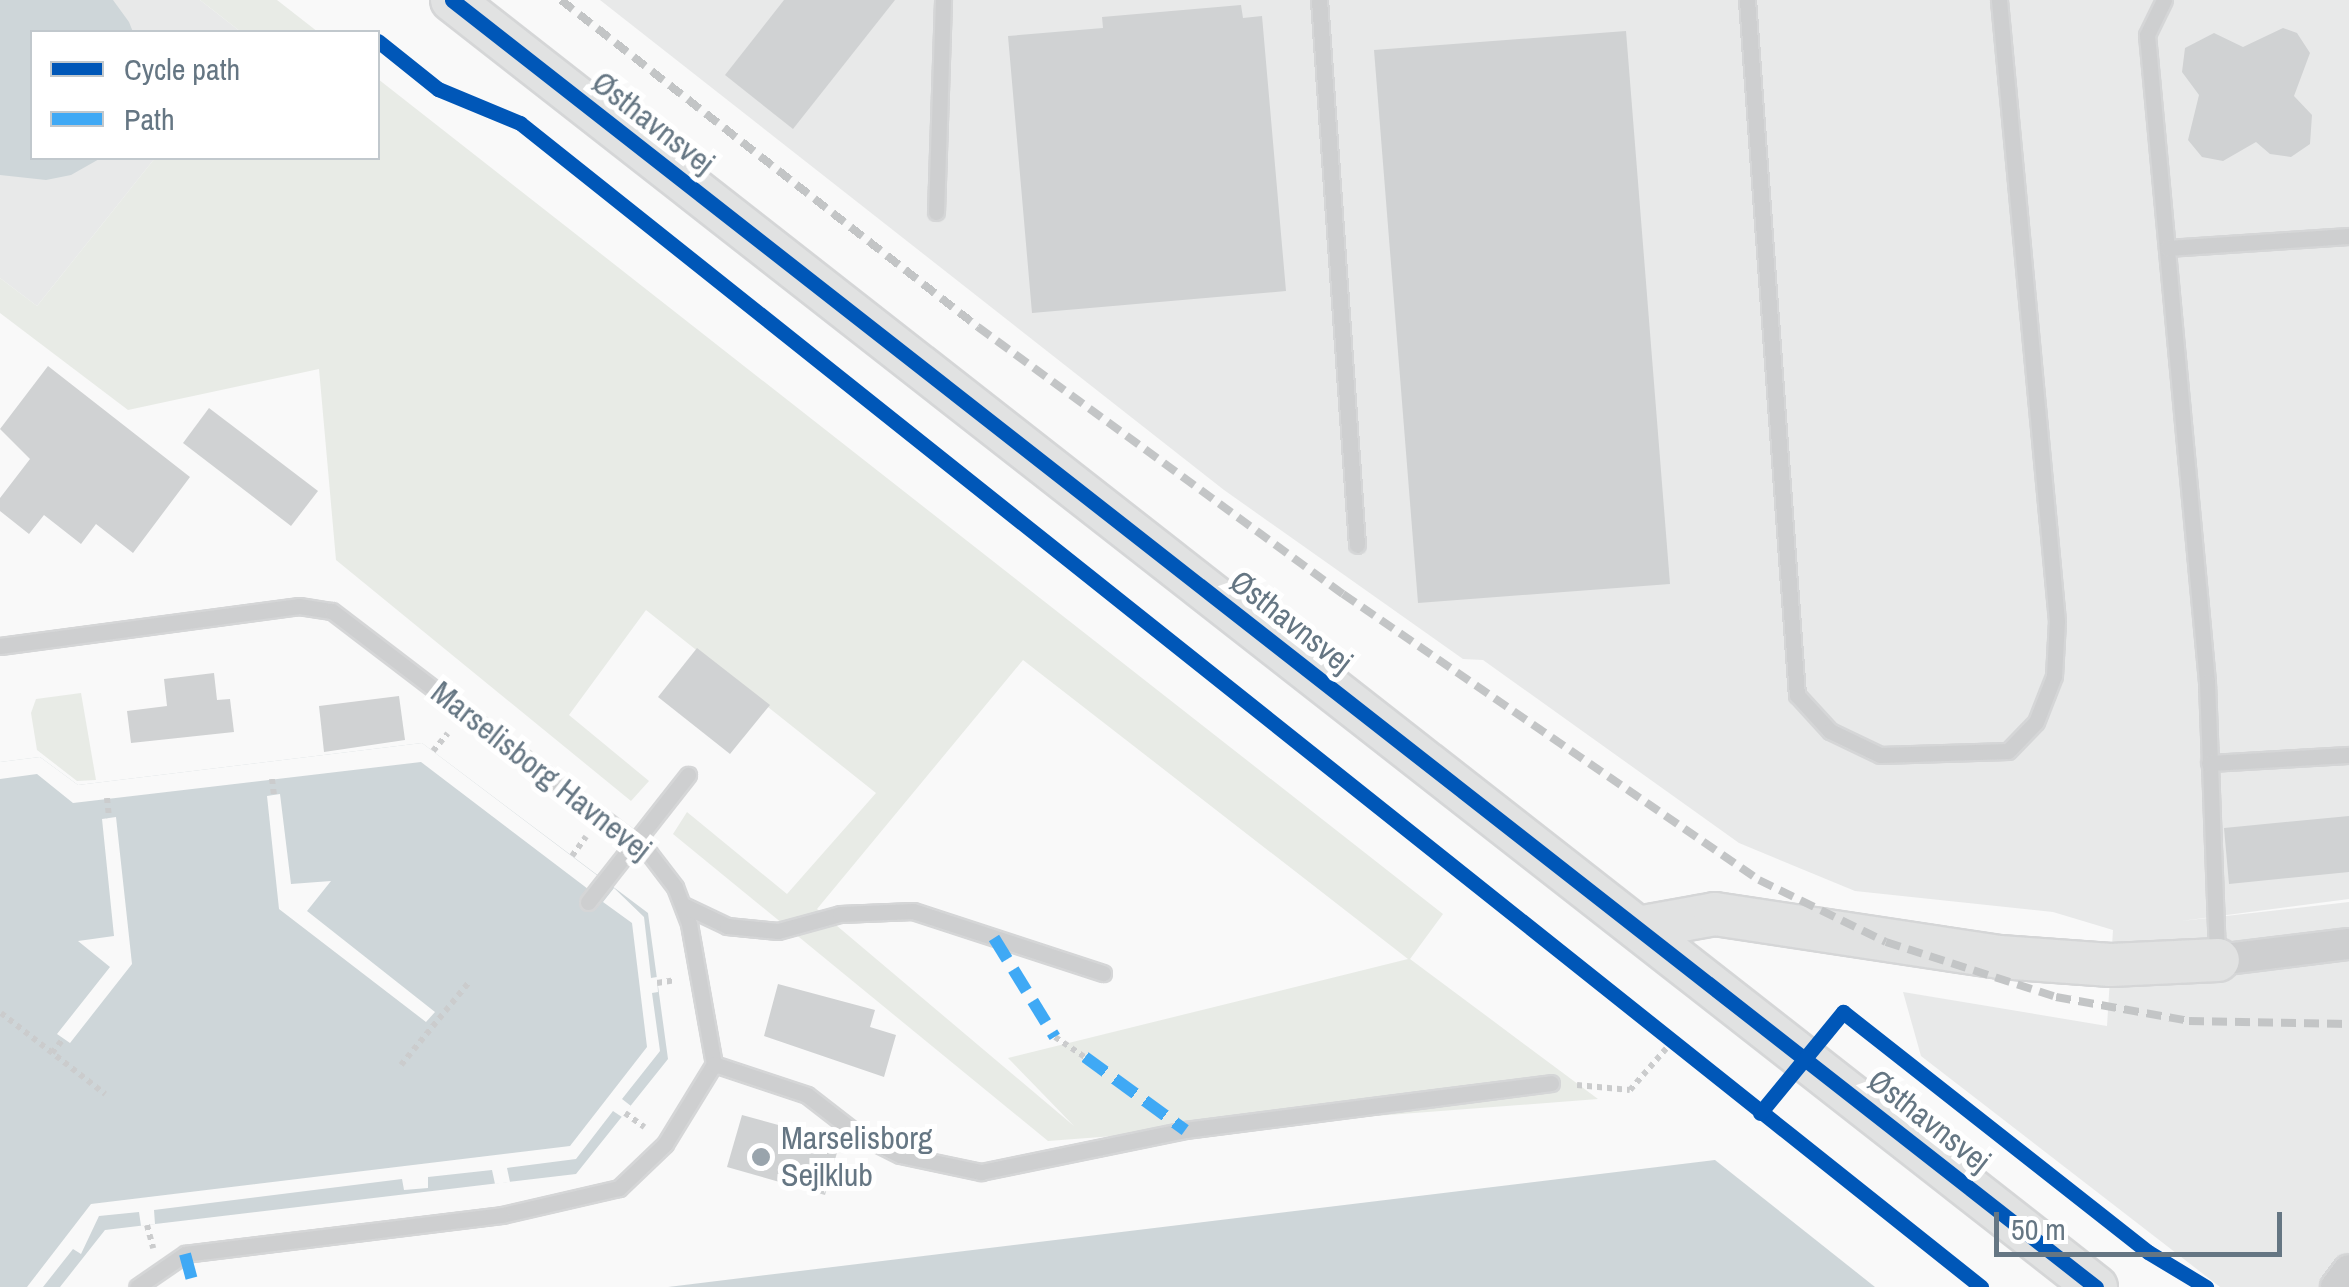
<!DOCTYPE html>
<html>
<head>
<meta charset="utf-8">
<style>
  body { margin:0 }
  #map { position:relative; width:2349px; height:1287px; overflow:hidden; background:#f9f9f9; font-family:"Archivo Narrow",sans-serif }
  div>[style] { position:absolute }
  .built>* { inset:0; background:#e8e9e9 }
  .green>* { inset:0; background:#e8ebe6 }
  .water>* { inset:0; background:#ced6d9 }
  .pier>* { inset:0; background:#f9f9f9 }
  .building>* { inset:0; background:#d0d2d3 }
  .path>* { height:6px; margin-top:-3px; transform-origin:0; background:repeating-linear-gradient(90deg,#cbcccd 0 5px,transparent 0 10px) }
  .roads { filter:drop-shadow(2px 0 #d5d6d7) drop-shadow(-2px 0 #d5d6d7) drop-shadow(0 2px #d5d6d7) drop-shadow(0 -2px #d5d6d7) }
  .lane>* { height:15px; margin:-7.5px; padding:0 7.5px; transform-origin:7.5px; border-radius:7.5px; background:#cecfd0 }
  .street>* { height:30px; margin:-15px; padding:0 15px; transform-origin:15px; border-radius:15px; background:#cecfd0 }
  .secondary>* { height:42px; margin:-21px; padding:0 21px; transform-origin:21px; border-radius:21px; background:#e1e2e2 }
  .rail>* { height:8px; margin-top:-4px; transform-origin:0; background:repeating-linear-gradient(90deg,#c3c5c6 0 15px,transparent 0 23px) }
  .quiet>* { height:12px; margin-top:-6px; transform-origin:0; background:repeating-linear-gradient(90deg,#3fa9f5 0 25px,transparent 0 37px) }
  .cycleway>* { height:15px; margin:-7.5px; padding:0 7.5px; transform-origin:7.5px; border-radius:7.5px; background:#0057b8 }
  .dots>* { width:28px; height:28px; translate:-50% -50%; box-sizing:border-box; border:5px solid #fff; border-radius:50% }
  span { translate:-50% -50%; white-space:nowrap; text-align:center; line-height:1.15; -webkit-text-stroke:10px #fff; paint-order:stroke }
  .street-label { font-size:32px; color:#657683 }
  .poi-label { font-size:32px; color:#657683 }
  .left { translate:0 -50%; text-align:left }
  .legend { position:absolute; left:30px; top:30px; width:350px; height:130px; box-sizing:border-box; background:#fff; border:2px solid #c1c8cd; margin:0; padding:12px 18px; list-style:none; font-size:30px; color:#657683 }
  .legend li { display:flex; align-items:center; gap:20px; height:50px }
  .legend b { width:50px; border:2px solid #c1c8cd }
  .scale { position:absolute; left:1994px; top:1212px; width:288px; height:45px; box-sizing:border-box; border:5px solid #657683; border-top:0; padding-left:12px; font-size:30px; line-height:35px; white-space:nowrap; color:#657683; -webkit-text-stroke:8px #fff; paint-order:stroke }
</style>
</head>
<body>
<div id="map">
  <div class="built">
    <div style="clip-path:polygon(0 0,200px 0,241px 32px,32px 32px,32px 158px,155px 158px,37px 306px,0 278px)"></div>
    <div style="clip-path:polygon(600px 0,2349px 0,2349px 899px,2181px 921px,2349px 902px,2349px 1287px,2220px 1287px,1921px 1056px,1903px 992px,2107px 1026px,2113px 930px,2053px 912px,1855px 891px,1739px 843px,1483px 660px,1463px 659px,1224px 490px)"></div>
  </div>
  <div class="green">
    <div style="clip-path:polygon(200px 0,277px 0,318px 32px,241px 32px)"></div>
    <div style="clip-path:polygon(evenodd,378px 79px,1443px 914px,1410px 959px,1598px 1099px,1048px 1141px,673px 834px,687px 812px,787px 894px,876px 793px,646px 610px,569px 715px,649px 781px,631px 801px,336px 560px,319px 369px,128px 410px,0 313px,0 278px,37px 306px,155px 158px,378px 158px,378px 79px,1023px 660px,1408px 959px,1008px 1058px,1074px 1126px,817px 909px,1023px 660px)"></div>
    <div style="clip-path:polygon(81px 693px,96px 780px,77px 781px,37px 750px,31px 713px,36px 699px)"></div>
  </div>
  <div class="water">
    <div style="clip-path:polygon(0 0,113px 0,129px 22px,133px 32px,32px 32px,32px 158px,101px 158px,71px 175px,46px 180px,0 175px)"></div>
    <div style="clip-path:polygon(422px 743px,648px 913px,668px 1059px,576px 1174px,105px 1230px,60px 1287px,0 1287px,0 762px,40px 757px,78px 785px)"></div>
    <div style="clip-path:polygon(1715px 1160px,1875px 1287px,668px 1287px)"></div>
  </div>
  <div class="pier">
    <div style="clip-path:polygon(422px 743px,598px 876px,588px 889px,421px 762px,73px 803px,37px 774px,0 779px,0 762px,40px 757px,78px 785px)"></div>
    <div style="clip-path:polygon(280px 794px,291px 884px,331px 881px,307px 911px,435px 1012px,426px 1022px,279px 909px,267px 796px)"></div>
    <div style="clip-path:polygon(116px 817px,132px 964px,70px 1043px,57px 1034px,110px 967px,78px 941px,114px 936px,102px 819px)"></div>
    <div style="clip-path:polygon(614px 888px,644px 917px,651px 978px,657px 977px,658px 992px,652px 993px,660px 1051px,622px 1099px,631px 1106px,622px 1117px,613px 1111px,576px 1159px,507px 1168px,510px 1182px,495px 1184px,492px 1170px,428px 1177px,428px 1188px,404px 1190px,402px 1179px,154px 1210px,155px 1224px,141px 1226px,139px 1212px,99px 1216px,81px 1254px,73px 1249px,43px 1287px,27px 1287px,91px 1204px,570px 1146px,647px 1047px,632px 923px,603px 902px)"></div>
  </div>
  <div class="building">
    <div style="clip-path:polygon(784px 0,895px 0,793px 129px,725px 75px)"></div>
    <div style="clip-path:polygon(1241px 5px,1243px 18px,1262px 16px,1286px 291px,1032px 313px,1008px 36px,1103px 28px,1102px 17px)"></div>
    <div style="clip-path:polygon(2283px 28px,2297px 33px,2310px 53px,2294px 96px,2312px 115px,2310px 144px,2291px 157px,2270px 154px,2256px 142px,2223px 161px,2202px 157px,2188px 140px,2199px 95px,2182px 72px,2185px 48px,2214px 33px,2243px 47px)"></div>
    <div style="clip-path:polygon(1626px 31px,1670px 584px,1418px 603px,1374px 50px)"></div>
    <div style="clip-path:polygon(48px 366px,190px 477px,133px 553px,96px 524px,81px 544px,44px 515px,29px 534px,0 511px,0 498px,30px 459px,0 429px)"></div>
    <div style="clip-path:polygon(209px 408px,318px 491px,291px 526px,183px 443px)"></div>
    <div style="clip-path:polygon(697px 648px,770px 705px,730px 754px,658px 697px)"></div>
    <div style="clip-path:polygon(214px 673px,217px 700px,230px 699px,234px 732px,131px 743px,127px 711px,167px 706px,164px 679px)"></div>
    <div style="clip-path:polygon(399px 696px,405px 740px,324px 752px,319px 706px)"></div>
    <div style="clip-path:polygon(2349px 816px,2349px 872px,2229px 884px,2224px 828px)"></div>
    <div style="clip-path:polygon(778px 984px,875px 1010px,870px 1027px,896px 1035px,884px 1077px,764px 1036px)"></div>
    <div style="clip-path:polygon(742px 1115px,840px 1142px,825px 1195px,727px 1167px)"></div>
  </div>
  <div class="path">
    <div style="left:433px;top:751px;width:23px;rotate:-50deg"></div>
    <div style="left:272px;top:779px;width:16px;rotate:83deg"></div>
    <div style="left:107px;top:798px;width:20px;rotate:84deg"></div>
    <div style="left:572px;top:856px;width:24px;rotate:-54deg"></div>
    <div style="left:657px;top:983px;width:19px;rotate:-9deg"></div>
    <div style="left:1px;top:1013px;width:132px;rotate:37.9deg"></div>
    <div style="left:1055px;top:1037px;width:36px;rotate:34deg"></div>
    <div style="left:52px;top:1053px;width:18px;rotate:-52deg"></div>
    <div style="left:401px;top:1065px;width:109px;rotate:-50.6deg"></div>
    <div style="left:1577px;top:1085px;width:53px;rotate:5.4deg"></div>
    <div style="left:1630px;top:1090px;width:62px;rotate:-48.9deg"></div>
    <div style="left:625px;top:1113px;width:24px;rotate:36deg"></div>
    <div style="left:147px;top:1225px;width:24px;rotate:75deg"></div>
  </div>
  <div class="roads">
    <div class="lane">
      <div style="left:1319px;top:0;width:546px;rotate:86.01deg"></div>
      <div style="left:1747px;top:0;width:697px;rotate:85.89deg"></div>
      <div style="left:1797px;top:695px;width:49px;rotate:47.5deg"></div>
      <div style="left:1830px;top:731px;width:55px;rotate:25.6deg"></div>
      <div style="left:1880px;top:755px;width:128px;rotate:-1.8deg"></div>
      <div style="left:2008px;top:751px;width:40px;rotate:-46deg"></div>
      <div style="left:2036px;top:722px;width:49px;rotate:-68.6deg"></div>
      <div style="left:2054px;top:676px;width:55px;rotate:-86.9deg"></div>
      <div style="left:2057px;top:621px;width:624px;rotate:-95.34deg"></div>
      <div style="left:2164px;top:0;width:39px;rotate:116deg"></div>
      <div style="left:2147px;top:35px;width:650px;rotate:84.7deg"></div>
      <div style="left:2207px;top:682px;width:274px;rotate:87.9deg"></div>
      <div style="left:936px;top:212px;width:212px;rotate:-88.1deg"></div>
      <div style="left:2167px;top:248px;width:182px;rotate:-3.8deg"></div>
      <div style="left:0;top:646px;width:302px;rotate:-7.6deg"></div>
      <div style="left:299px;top:606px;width:33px;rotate:9deg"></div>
      <div style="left:332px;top:611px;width:399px;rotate:37.4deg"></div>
      <div style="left:649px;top:853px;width:43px;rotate:52.6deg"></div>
      <div style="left:675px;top:887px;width:40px;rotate:69deg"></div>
      <div style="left:689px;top:924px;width:142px;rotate:79.9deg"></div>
      <div style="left:714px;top:1064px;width:94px;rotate:121.5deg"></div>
      <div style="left:665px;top:1144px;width:64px;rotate:136.3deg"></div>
      <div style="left:619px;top:1188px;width:120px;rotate:167deg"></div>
      <div style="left:502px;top:1215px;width:319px;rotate:173deg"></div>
      <div style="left:185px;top:1254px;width:58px;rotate:145.5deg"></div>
      <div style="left:2209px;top:763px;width:140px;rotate:-3.3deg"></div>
      <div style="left:588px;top:902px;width:162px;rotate:-51.8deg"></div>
      <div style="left:683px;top:905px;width:49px;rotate:25.5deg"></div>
      <div style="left:727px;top:926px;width:51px;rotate:5.6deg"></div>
      <div style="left:778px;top:931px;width:64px;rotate:-15.3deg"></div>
      <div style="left:840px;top:914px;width:73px;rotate:-2.4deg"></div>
      <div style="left:913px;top:911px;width:200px;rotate:18.1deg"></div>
      <div style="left:714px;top:1064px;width:98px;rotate:18.4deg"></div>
      <div style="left:807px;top:1095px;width:62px;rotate:37.8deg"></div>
      <div style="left:856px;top:1133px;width:49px;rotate:26.6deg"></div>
      <div style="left:900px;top:1155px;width:83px;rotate:11.9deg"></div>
      <div style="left:981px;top:1172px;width:208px;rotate:-11.6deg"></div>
      <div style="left:1185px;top:1130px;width:369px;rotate:-7.3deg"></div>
    </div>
    <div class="street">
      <div style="left:2218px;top:960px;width:132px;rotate:-7deg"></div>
      <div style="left:2336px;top:1287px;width:21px;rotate:-53deg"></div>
    </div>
    <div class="secondary">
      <div style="left:452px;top:0;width:2088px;rotate:38.06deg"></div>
      <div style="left:1638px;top:928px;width:78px;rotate:-10.3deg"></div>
      <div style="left:1715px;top:914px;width:288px;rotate:8.6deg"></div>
      <div style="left:2000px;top:957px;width:111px;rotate:4.1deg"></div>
      <div style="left:2111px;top:965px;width:107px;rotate:-2.7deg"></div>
    </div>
  </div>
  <div class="rail">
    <div style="left:561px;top:0;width:530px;rotate:38.1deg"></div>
    <div style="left:978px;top:327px;width:452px;rotate:36.2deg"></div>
    <div style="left:1343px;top:594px;width:505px;rotate:34.51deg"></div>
    <div style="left:1759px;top:880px;width:141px;rotate:26deg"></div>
    <div style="left:1886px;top:942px;width:179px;rotate:17.9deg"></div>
    <div style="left:2056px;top:997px;width:135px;rotate:10.2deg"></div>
    <div style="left:2189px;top:1021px;width:160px;rotate:1.1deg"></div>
  </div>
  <div class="quiet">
    <div style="left:994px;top:938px;width:116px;rotate:58.4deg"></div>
    <div style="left:1085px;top:1057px;width:124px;rotate:36.1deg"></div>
    <div style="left:185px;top:1254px;width:34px;rotate:75deg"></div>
  </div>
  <div class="cycleway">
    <div style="left:452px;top:0;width:2088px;rotate:38.06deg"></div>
    <div style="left:378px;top:41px;width:77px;rotate:38.7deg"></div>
    <div style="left:438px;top:89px;width:89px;rotate:22.5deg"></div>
    <div style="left:520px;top:123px;width:1868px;rotate:38.54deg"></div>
    <div style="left:1760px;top:1113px;width:131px;rotate:-50.6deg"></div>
    <div style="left:1843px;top:1012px;width:388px;rotate:38.2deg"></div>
    <div style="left:2148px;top:1252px;width:68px;rotate:31.1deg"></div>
  </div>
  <div class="dots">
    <div style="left:761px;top:1157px;background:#99a4ac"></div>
  </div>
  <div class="street-label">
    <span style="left:653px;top:123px;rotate:38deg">Østhavnsvej</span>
    <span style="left:1291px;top:622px;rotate:38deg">Østhavnsvej</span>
    <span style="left:541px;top:771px;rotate:38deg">Marselisborg Havnevej</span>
    <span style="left:1929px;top:1121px;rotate:38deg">Østhavnsvej</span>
  </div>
  <div class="poi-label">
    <span class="left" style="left:781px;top:1157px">Marselisborg<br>Sejlklub</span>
  </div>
  <ul class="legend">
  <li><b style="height:12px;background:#0057b8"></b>Cycle path</li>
  <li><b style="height:12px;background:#3fa9f5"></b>Path</li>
  </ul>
  <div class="scale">50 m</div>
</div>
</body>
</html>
